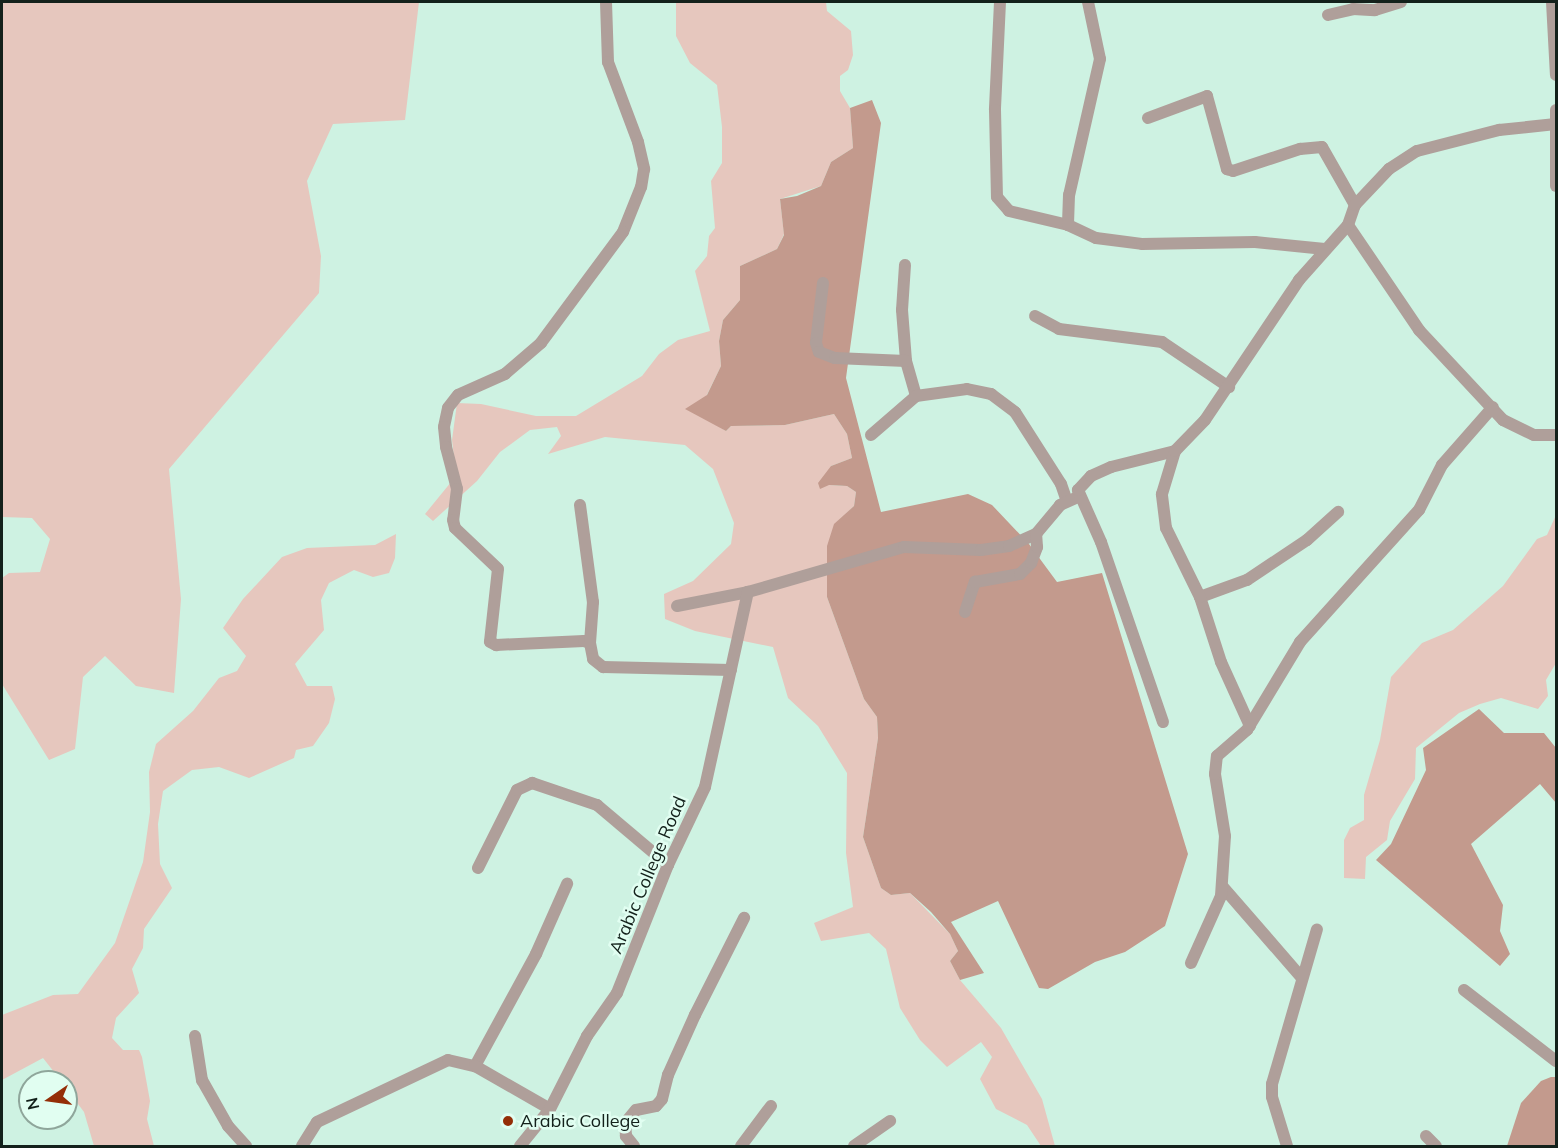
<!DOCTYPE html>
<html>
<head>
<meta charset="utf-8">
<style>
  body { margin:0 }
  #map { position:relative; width:1558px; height:1148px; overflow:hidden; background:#cef2e2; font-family:Mulish,sans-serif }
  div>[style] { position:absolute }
  .green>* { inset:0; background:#e6c7be }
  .forest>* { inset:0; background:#c39a8d }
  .minor>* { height:12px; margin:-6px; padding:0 6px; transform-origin:6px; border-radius:6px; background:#af9f9a }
  .dots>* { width:16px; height:16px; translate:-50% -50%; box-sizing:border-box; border:3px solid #e1fef1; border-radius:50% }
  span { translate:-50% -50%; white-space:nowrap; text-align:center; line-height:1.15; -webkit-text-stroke:5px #e1fef1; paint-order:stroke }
  .street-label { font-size:18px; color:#13211b }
  .poi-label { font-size:18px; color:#13211b }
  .left { translate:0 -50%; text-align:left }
  .frame { position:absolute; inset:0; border:3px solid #13211b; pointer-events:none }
  .north { position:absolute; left:18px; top:1070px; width:60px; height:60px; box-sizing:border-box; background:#e1fef1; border:2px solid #8fa69b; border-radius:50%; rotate:257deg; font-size:16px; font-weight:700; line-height:24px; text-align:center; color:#13211b }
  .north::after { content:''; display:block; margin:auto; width:21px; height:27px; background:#942e07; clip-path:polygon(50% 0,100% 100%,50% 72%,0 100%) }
</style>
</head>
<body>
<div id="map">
  <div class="green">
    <div style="clip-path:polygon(2px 2px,419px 2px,405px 120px,333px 124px,307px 181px,321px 256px,319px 293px,169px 469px,181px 599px,174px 693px,136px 686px,105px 656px,83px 677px,75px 749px,49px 760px,2px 684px,2px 578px,9px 573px,40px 572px,50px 539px,32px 518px,2px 517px)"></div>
    <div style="clip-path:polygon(676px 2px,826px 2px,827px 11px,851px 31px,853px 55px,848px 70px,840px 76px,840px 91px,850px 108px,853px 148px,831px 162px,821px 186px,780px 199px,784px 234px,777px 249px,740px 266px,740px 300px,723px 320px,719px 341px,721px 366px,698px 413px,726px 431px,731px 426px,785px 425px,834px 414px,847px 434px,852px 458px,831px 466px,829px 485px,847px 486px,856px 492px,854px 506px,835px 524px,827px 597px,864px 699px,877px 717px,878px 738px,863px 837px,881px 888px,891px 895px,910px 893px,950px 934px,958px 951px,950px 961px,960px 980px,1001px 1028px,1042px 1099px,1055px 1146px,1041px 1146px,1027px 1125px,996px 1109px,980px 1079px,992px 1057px,981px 1042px,947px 1067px,920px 1040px,900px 1008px,886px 949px,869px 933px,821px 941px,814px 923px,853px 907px,846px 853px,847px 773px,818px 726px,788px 698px,773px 647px,695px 631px,665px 619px,664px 594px,693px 581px,731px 544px,734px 523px,713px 469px,685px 445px,605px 437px,548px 454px,561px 436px,557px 427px,530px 430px,500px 452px,477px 481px,433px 521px,425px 514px,456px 476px,452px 440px,457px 403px,481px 404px,536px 416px,576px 416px,642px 376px,659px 354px,678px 340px,710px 331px,695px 271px,707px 256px,709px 236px,715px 228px,711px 181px,722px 163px,722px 127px,717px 85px,690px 63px,676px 36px)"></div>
    <div style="clip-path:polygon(1556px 515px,1556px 663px,1546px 680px,1548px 696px,1538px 709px,1501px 698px,1480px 704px,1459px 713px,1416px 748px,1415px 779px,1390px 821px,1387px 840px,1366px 857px,1365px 879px,1344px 878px,1344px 840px,1350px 828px,1364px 820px,1364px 795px,1380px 740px,1391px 677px,1422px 643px,1453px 630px,1503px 586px,1537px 539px,1547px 535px)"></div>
    <div style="clip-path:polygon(396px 534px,395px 558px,389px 573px,373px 577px,354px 570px,329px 583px,321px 600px,324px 630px,295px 664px,307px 686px,332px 686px,335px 699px,329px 723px,313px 746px,296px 750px,294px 758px,249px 778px,219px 767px,192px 770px,163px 791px,158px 824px,160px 864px,172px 888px,144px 929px,143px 948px,132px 969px,139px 993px,116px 1018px,112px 1038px,123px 1050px,139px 1050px,142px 1057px,150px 1101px,147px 1119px,154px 1146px,94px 1146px,84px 1112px,66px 1088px,66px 1082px,62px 1082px,43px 1058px,2px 1080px,2px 1015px,53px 995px,78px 994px,115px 943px,143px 862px,150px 812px,149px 772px,156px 744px,193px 711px,219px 678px,237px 671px,246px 656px,223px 628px,243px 599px,282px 557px,307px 548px,375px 545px)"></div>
  </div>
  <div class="forest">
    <div style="clip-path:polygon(872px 100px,881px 123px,846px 378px,881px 512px,968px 494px,992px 505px,1029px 544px,1057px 582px,1102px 573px,1188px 854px,1165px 926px,1125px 952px,1095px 962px,1048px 989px,1039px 988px,998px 901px,951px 922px,984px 973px,960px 980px,950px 961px,958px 951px,950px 934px,931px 912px,910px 893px,891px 895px,881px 888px,863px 837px,878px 738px,877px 717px,864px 699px,827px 597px,827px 546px,834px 524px,854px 506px,856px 492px,847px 486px,829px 485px,820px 489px,818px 483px,831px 466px,852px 458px,847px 434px,834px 414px,785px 425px,731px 426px,726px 431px,685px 409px,707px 395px,721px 366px,719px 341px,723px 320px,740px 300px,740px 266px,777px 249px,784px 235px,780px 199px,797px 196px,821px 186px,831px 162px,853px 148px,850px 108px)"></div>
    <div style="clip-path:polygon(1479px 709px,1504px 733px,1544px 733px,1556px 748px,1556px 803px,1540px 784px,1471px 844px,1503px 905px,1500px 931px,1510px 954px,1500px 966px,1376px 860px,1391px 844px,1426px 770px,1423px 748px)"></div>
    <div style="clip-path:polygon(1551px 1077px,1556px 1077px,1556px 1146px,1507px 1146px,1521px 1103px,1541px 1081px)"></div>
  </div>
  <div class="minor">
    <div style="left:606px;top:2px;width:60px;rotate:88.1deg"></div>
    <div style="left:608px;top:62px;width:85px;rotate:69.4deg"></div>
    <div style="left:638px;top:142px;width:28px;rotate:77deg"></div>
    <div style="left:644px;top:169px;width:18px;rotate:99deg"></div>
    <div style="left:641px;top:187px;width:48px;rotate:111.8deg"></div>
    <div style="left:623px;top:232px;width:138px;rotate:126.5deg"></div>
    <div style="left:541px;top:343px;width:48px;rotate:139.3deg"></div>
    <div style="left:505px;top:374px;width:51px;rotate:155.9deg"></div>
    <div style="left:458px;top:395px;width:16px;rotate:128deg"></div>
    <div style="left:448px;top:408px;width:19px;rotate:102deg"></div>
    <div style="left:444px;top:427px;width:20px;rotate:84deg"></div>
    <div style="left:446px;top:447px;width:43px;rotate:75.3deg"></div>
    <div style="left:457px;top:489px;width:31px;rotate:97deg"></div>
    <div style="left:453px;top:520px;width:8px;rotate:76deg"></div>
    <div style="left:455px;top:528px;width:59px;rotate:43.6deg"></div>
    <div style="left:498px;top:569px;width:73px;rotate:96.3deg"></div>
    <div style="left:490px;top:642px;width:7px;rotate:27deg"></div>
    <div style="left:496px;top:645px;width:88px;rotate:-2.6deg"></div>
    <div style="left:584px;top:641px;width:6px;rotate:18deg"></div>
    <div style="left:590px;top:643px;width:16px;rotate:79deg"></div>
    <div style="left:593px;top:659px;width:13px;rotate:39deg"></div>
    <div style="left:603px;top:667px;width:128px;rotate:1.3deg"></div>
    <div style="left:1000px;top:2px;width:108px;rotate:92.7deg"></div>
    <div style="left:995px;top:110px;width:87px;rotate:88.7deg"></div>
    <div style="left:997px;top:197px;width:18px;rotate:49deg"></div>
    <div style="left:1009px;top:211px;width:61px;rotate:13.3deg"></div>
    <div style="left:1088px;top:2px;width:58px;rotate:78.1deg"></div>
    <div style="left:1100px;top:59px;width:139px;rotate:102.8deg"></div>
    <div style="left:1069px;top:195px;width:30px;rotate:92deg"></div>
    <div style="left:1068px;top:225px;width:31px;rotate:25deg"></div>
    <div style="left:1096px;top:238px;width:46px;rotate:7.4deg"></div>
    <div style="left:1142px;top:244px;width:113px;rotate:-1deg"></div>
    <div style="left:1255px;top:242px;width:70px;rotate:5.7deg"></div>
    <div style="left:1552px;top:2px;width:73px;rotate:86.9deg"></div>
    <div style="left:1328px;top:15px;width:26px;rotate:-13deg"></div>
    <div style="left:1353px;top:9px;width:22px;rotate:3deg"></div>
    <div style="left:1375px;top:10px;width:27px;rotate:-17deg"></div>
    <div style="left:1556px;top:110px;width:76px;rotate:90deg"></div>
    <div style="left:1148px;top:118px;width:63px;rotate:-20.4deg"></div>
    <div style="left:1207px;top:96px;width:76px;rotate:74.7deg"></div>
    <div style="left:1227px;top:169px;width:6px;rotate:18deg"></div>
    <div style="left:1233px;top:171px;width:71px;rotate:-18.2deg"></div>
    <div style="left:1300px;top:149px;width:22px;rotate:-5deg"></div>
    <div style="left:1322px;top:147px;width:67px;rotate:60.4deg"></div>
    <div style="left:1348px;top:225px;width:127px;rotate:55.9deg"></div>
    <div style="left:1419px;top:330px;width:123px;rotate:47deg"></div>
    <div style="left:1503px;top:420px;width:34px;rotate:26deg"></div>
    <div style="left:1534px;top:435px;width:22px"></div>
    <div style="left:905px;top:265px;width:45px;rotate:93.8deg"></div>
    <div style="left:902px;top:310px;width:51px;rotate:85.5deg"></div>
    <div style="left:906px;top:361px;width:36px;rotate:74deg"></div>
    <div style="left:823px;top:283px;width:60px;rotate:96.7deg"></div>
    <div style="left:816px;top:343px;width:9px;rotate:72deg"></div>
    <div style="left:819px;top:352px;width:17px;rotate:21deg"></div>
    <div style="left:835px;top:358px;width:71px;rotate:2.4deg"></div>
    <div style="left:1035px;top:316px;width:27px;rotate:28deg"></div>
    <div style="left:1059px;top:329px;width:104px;rotate:7.2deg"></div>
    <div style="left:1162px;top:342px;width:81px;rotate:33.9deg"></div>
    <div style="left:871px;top:435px;width:60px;rotate:-40.9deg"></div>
    <div style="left:916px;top:396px;width:51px;rotate:-7.8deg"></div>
    <div style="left:967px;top:389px;width:25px;rotate:12deg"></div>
    <div style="left:991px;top:394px;width:30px;rotate:37deg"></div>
    <div style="left:1015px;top:412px;width:85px;rotate:57.4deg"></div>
    <div style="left:1061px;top:484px;width:18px;rotate:71deg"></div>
    <div style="left:580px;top:505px;width:98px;rotate:82.4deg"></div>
    <div style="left:593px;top:602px;width:41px;rotate:94.2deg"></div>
    <div style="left:1200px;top:597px;width:50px;rotate:-19.9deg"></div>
    <div style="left:1247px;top:580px;width:72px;rotate:-33.7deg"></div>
    <div style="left:1307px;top:540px;width:42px;rotate:-42.1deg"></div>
    <div style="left:677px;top:606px;width:72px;rotate:-11.2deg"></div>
    <div style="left:748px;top:592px;width:162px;rotate:-16.1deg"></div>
    <div style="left:904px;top:547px;width:77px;rotate:2.2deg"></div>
    <div style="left:981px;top:550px;width:28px;rotate:-8deg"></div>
    <div style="left:1009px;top:546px;width:30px;rotate:-24deg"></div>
    <div style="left:1036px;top:534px;width:38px;rotate:-50deg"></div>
    <div style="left:1060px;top:505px;width:22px;rotate:-24deg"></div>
    <div style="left:965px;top:612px;width:32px;rotate:-72deg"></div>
    <div style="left:975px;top:582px;width:46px;rotate:-10.1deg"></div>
    <div style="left:1020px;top:574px;width:16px;rotate:-45deg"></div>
    <div style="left:1031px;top:563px;width:17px;rotate:-69deg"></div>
    <div style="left:1037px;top:547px;width:13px;rotate:-94deg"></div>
    <div style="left:1163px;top:722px;width:190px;rotate:-109deg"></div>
    <div style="left:1101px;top:542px;width:57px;rotate:-113.9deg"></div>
    <div style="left:1078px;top:490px;width:19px;rotate:-47deg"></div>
    <div style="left:1091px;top:476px;width:22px;rotate:-24deg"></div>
    <div style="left:1111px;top:467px;width:66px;rotate:-14deg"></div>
    <div style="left:1250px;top:726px;width:70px;rotate:-114.4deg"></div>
    <div style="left:1221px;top:662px;width:68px;rotate:-107.9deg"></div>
    <div style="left:1200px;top:597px;width:77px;rotate:-116.2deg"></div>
    <div style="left:1166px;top:528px;width:34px;rotate:-97deg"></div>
    <div style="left:1162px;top:494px;width:45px;rotate:-73.2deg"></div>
    <div style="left:1175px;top:451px;width:43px;rotate:-45.9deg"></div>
    <div style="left:1205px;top:420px;width:169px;rotate:-56.1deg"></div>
    <div style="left:1299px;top:280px;width:74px;rotate:-48.3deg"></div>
    <div style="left:1348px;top:225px;width:21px;rotate:-71deg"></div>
    <div style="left:1355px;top:205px;width:50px;rotate:-46.6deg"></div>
    <div style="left:1389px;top:169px;width:33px;rotate:-33deg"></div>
    <div style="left:1417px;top:151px;width:85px;rotate:-14.4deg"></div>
    <div style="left:1499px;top:130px;width:57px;rotate:-6deg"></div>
    <div style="left:478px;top:868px;width:87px;rotate:-63.4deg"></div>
    <div style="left:517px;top:790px;width:17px;rotate:-25deg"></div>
    <div style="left:532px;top:783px;width:69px;rotate:18.7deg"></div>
    <div style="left:597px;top:805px;width:93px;rotate:40.2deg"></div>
    <div style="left:1222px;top:886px;width:121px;rotate:49deg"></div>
    <div style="left:1191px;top:963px;width:73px;rotate:-65.9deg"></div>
    <div style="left:1221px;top:896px;width:60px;rotate:-86.2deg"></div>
    <div style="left:1225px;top:836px;width:63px;rotate:-99.2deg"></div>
    <div style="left:1215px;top:774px;width:18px;rotate:-84deg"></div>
    <div style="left:1217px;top:756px;width:40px;rotate:-41deg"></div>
    <div style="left:1247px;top:730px;width:103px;rotate:-58.9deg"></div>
    <div style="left:1300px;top:642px;width:178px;rotate:-48deg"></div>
    <div style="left:1419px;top:510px;width:51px;rotate:-62.9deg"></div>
    <div style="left:1442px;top:465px;width:77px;rotate:-48.7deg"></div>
    <div style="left:1464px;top:990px;width:116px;rotate:37.7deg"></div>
    <div style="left:195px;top:1036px;width:45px;rotate:81deg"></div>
    <div style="left:202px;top:1080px;width:53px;rotate:60.5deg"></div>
    <div style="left:228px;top:1126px;width:27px;rotate:48deg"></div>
    <div style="left:475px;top:1066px;width:128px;rotate:-61.4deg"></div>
    <div style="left:536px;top:954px;width:77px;rotate:-66.1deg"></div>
    <div style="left:1426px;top:1136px;width:14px;rotate:45deg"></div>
    <div style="left:302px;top:1146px;width:28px;rotate:-58deg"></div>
    <div style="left:317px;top:1122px;width:145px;rotate:-25.3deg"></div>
    <div style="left:448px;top:1060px;width:28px;rotate:13deg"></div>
    <div style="left:475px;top:1066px;width:86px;rotate:29.8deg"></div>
    <div style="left:520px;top:1146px;width:48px;rotate:-51deg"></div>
    <div style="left:550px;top:1109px;width:82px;rotate:-63.1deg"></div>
    <div style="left:587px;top:1036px;width:52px;rotate:-55.1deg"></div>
    <div style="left:617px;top:993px;width:138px;rotate:-68.3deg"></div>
    <div style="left:668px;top:865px;width:86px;rotate:-64.6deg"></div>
    <div style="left:705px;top:787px;width:200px;rotate:-77.6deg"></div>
    <div style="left:634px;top:1146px;width:13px;rotate:-129deg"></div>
    <div style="left:626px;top:1136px;width:13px;rotate:-94deg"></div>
    <div style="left:625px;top:1123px;width:17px;rotate:-50deg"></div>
    <div style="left:636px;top:1110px;width:20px;rotate:-11deg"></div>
    <div style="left:656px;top:1106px;width:9px;rotate:-49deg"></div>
    <div style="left:662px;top:1099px;width:25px;rotate:-76deg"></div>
    <div style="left:668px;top:1075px;width:66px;rotate:-65.8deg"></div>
    <div style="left:695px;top:1015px;width:109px;rotate:-63.2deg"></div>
    <div style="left:741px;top:1146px;width:50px;rotate:-53.1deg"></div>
    <div style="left:854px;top:1146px;width:44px;rotate:-34.8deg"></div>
    <div style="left:1287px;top:1146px;width:51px;rotate:-107deg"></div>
    <div style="left:1272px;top:1097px;width:13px;rotate:-90deg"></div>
    <div style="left:1272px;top:1084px;width:161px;rotate:-73.8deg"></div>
  </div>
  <div class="dots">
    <div style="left:508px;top:1121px;background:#942e07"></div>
  </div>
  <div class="street-label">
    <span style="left:648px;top:875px;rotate:-67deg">Arabic College Road</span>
  </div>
  <div class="poi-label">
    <span class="left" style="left:520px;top:1121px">Arabic College</span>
  </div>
  <div class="frame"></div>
  <div class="north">N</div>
</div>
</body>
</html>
